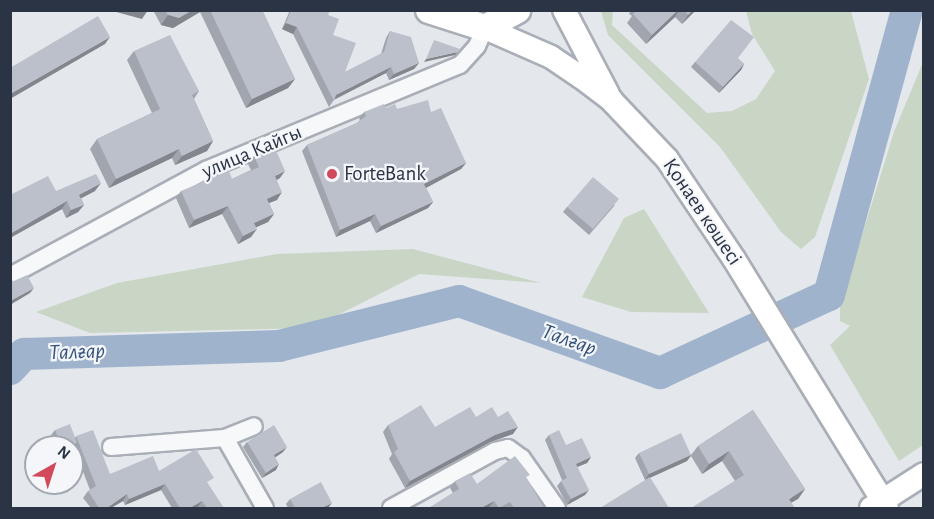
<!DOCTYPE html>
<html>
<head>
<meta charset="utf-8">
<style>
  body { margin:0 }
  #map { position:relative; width:934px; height:519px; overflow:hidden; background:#e4e7ec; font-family:"Alegreya Sans",sans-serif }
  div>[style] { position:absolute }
  .green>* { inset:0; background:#c9d6c5 }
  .river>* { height:32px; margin:-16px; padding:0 16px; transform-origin:16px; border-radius:16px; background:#9fb4cc }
  .roads { filter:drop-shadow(2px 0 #a9aeb7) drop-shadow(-2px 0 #a9aeb7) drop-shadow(0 2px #a9aeb7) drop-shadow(0 -2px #a9aeb7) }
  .street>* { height:16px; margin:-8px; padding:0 8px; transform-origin:8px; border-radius:8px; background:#f7f8fa }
  .secondary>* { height:22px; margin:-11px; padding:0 11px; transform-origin:11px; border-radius:11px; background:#fff }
  .primary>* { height:26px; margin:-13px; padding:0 13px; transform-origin:13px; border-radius:13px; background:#fff }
  .wall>* { inset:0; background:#a1a5ae }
  .shaded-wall>* { inset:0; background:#83868d }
  .building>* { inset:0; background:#bbc0ca }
  .dots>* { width:16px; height:16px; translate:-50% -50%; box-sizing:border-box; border:3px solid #f4f6f9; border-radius:50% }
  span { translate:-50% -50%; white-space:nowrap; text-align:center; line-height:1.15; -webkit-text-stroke:4.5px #f4f6f9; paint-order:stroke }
  .street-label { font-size:21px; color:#2b3445 }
  .poi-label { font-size:21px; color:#2b3445 }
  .left { translate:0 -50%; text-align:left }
  .water-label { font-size:22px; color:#34527a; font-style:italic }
  .frame { position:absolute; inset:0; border:12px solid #2b3445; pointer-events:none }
  .north { position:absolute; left:24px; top:435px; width:60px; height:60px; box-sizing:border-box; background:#f4f6f9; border:2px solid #a4a8b1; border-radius:50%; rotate:39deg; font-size:16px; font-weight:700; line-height:24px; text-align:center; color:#2b3445 }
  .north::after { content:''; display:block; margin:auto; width:21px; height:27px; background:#d1495b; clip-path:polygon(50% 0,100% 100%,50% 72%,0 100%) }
</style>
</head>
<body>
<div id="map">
  <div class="green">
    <div style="clip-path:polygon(601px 11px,613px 11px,612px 25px,707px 113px,732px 111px,756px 99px,775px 71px,752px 34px,746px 11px,851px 11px,869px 79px,815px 237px,801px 249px,781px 232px,720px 147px,608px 35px)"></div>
    <div style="clip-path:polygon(923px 62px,923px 445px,899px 461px,830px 345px,850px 326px,840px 321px,840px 306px,894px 132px)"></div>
    <div style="clip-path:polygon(644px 209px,709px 313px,631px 312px,582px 297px,624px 218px)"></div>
    <div style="clip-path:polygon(413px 249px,541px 283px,419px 274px,312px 328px,90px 333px,36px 312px,117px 283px,277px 254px)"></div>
  </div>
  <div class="river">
    <div style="left:10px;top:369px;width:21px;rotate:-47deg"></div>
    <div style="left:24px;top:354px;width:255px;rotate:-1.8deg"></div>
    <div style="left:279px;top:346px;width:186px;rotate:-14deg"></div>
    <div style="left:459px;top:301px;width:214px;rotate:19.7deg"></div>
    <div style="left:660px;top:373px;width:186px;rotate:-24.8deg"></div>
    <div style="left:829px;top:295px;width:295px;rotate:-74.7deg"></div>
  </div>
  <div class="roads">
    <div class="street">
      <div style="left:10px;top:276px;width:223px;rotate:-28.4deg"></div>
      <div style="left:206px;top:170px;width:275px;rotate:-22.5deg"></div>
      <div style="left:460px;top:65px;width:25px;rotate:-48deg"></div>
      <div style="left:477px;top:46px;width:20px;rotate:-66deg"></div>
      <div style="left:225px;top:438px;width:31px;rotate:-22deg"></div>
      <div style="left:111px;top:447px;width:114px;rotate:-4.5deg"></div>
      <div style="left:225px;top:438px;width:81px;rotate:60.3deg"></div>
      <div style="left:391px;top:508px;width:119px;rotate:-28.7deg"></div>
      <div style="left:495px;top:451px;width:13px;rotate:-13deg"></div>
      <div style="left:508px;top:448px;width:17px;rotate:36deg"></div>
      <div style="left:522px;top:458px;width:61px;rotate:55deg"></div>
    </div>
    <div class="secondary">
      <div style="left:564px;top:10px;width:95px;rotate:62.4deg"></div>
      <div style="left:485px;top:28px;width:72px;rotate:23.7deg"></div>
      <div style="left:551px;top:57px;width:36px;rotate:34deg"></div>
      <div style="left:581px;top:77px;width:38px;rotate:37deg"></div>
      <div style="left:611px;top:100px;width:81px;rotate:46.5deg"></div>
      <div style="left:667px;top:159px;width:120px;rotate:56.2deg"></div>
      <div style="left:734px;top:259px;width:292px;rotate:58.4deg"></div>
      <div style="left:871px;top:508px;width:63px;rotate:-32.7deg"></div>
    </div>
    <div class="primary">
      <div style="left:429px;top:10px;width:59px;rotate:17.8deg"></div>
      <div style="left:485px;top:28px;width:37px;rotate:-29deg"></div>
    </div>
  </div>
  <div class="wall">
    <div style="clip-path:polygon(153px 10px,262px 10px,295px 79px,288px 88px,246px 108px,200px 12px,173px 28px,161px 25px)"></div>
    <div style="clip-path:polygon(290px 10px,329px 10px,328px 15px,333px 35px,345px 72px,381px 54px,386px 38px,390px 31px,419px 63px,414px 69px,389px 80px,386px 73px,334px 100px,329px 107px,293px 34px,282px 29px)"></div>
    <div style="clip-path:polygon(631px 10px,696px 10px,682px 24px,675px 17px,646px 44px,627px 23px,632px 16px,629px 14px)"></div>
    <div style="clip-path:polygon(134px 51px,199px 91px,194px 99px,213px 141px,207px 151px,175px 165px,172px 158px,109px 188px,90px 149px,97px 139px,152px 113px,127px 60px)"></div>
    <div style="clip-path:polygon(738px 59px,744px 64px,741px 70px,719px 93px,691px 67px,695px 62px)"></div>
    <div style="clip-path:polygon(386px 108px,431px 112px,466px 163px,461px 169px,426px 188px,433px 202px,428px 208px,376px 233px,370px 221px,336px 237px,302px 151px,307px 145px,357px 123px,360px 120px,359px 119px,364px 112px)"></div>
    <div style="clip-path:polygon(254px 156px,280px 178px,277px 180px,277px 200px,269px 203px,274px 214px,268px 222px,256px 227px,251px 237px,238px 244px,222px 214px,189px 228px,176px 198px,181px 191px,232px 179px,251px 170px,248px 164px)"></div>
    <div style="clip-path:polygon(56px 191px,95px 191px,81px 198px,84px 205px,78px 212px,66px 218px,62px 209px,10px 238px,10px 195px)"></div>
    <div style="clip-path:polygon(615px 205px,589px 235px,563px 212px,567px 207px)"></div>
    <div style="clip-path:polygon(753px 410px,805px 489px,798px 499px,735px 481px,722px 461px,702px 474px,691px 456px,687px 461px,645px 480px,635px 458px,639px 453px,691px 455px,698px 446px)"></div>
    <div style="clip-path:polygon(476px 417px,498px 417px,513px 434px,490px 442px,405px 488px,389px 459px,392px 454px,383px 432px,388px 425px,435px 427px)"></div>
    <div style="clip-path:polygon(55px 430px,75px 438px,76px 436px,110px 474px,159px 471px,208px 485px,223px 508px,198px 508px,198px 507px,196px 508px,172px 508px,161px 490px,125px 505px,123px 501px,111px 508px,91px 508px,83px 498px,88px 491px,90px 490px,74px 448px,72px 449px,72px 447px,56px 447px,51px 435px)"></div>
    <div style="clip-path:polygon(549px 435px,566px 445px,591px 457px,587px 463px,577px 467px,585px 495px,567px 505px,557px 486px,562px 480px,545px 440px)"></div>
    <div style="clip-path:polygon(247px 442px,283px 452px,275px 457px,276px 470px,262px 478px,243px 447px)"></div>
    <div style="clip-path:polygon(527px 479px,544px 508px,490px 508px,489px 507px,487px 508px,429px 508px,453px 493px,450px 488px,455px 481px,477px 484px)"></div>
    <div style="clip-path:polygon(290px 499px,328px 508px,288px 508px,286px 504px)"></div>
  </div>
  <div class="shaded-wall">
    <div style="clip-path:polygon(109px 10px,148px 10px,142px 19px)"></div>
    <div style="clip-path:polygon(193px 10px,201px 10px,200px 12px,173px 28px,161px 25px,168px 15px)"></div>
    <div style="clip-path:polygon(678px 10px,679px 10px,675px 17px,646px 44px,652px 35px)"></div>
    <div style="clip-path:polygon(693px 10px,696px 10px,682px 24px,688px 15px)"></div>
    <div style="clip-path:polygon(286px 23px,297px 27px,293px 34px,282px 29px)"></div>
    <div style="clip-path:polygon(110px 37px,105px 44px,10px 99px,10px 94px)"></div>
    <div style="clip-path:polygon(457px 52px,455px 55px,424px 62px,426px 59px)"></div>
    <div style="clip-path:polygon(419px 63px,414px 69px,389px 80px,394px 74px)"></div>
    <div style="clip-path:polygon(744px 64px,741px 70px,719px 93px,723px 87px)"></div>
    <div style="clip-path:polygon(391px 67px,386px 73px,333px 100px,336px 95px)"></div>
    <div style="clip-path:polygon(295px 79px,288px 88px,246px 108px,252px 99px)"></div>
    <div style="clip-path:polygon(213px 141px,207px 151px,175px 165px,182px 156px)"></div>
    <div style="clip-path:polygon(179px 149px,172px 158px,109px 188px,116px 179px)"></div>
    <div style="clip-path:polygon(466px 163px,461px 169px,420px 191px,424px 184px)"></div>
    <div style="clip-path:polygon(285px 171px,280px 178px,269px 183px,275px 176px)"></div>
    <div style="clip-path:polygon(101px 183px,95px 191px,74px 202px,79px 195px)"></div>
    <div style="clip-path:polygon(282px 192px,277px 200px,261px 206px,267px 199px)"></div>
    <div style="clip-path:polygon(67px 201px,62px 209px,10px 238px,10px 234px)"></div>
    <div style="clip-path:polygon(433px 202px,428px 208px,376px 233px,381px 226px)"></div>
    <div style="clip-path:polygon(84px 205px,78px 212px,66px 218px,71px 210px)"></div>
    <div style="clip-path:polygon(228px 206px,222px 214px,189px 228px,194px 220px)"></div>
    <div style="clip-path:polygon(274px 214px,268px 222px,248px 231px,254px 223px)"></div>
    <div style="clip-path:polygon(375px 214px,370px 221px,336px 237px,340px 230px)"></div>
    <div style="clip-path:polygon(257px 229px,251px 237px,238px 244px,243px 236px)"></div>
    <div style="clip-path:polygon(34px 288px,30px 293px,10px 305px,10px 301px)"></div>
    <div style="clip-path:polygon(518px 427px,513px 434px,490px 442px,405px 488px,410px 481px,495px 435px)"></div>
    <div style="clip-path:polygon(77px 443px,74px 449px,72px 449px,72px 447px,68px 447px)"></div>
    <div style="clip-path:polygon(287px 447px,283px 452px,270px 461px,274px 455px)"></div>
    <div style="clip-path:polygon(729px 451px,722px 461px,702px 474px,709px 464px)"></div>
    <div style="clip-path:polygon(691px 455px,687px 461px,645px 480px,649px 474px)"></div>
    <div style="clip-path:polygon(591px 457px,587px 463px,572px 469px,576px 464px)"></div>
    <div style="clip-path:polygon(279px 464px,276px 470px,262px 478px,266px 473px)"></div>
    <div style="clip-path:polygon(165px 484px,161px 490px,125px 505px,129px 499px)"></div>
    <div style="clip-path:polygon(805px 489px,798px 499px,782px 508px,789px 499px)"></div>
    <div style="clip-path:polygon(589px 490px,585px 495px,567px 505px,571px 499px)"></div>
    <div style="clip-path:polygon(127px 494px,123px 501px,111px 508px,107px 508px)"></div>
    <div style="clip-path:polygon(202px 501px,198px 507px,196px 508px,190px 508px)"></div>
    <div style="clip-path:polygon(494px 501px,489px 507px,487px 508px,481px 508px)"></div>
    <div style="clip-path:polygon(332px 503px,328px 508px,321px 508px)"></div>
  </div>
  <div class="building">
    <div style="clip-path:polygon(165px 10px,193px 10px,179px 18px,168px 15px)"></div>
    <div style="clip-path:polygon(210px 10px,262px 10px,295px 79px,252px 99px)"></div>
    <div style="clip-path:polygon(291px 10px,329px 10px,328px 15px,339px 19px,333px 35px,356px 43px,345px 72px,384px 52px,390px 31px,411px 37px,419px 63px,394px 74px,391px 67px,336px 95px,334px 101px,297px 27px,286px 23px)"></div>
    <div style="clip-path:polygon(637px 10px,678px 10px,652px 35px,633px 14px)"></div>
    <div style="clip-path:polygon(684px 10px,693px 10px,688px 15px)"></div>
    <div style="clip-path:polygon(98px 16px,110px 37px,10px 94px,10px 68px)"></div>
    <div style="clip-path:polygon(731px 20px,754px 37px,738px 58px,744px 64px,723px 87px,695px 62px)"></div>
    <div style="clip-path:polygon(170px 35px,199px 91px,192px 95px,213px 141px,182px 156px,179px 149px,116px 179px,97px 139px,160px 109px,134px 51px)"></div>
    <div style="clip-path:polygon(434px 40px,460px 49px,457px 52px,426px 59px)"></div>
    <div style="clip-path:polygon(428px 100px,431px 112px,441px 108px,466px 163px,424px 184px,433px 202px,381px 226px,375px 214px,340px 230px,307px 145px,357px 123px,366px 116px,364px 112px,384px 104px,386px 108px,395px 104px,397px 109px)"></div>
    <div style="clip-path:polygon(275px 148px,285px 171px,275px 176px,282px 192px,267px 199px,274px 214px,254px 223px,257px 229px,243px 236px,228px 206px,194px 220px,181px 191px,229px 171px,232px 179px,259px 167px,254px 156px)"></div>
    <div style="clip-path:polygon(96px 174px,101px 183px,79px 195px,84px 205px,71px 210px,67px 201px,10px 234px,10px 195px,48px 176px,56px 191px)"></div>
    <div style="clip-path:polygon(593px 177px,619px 199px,593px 229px,567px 207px)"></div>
    <div style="clip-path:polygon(27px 275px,34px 288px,10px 301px,10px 280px,14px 281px)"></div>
    <div style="clip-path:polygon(421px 405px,435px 427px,470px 407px,476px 417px,492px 407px,498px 417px,508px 411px,518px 427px,495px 435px,410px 481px,394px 452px,398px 449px,388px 425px)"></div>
    <div style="clip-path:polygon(753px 410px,805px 489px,789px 499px,795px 508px,691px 508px,744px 475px,729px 451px,709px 464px,698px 446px)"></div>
    <div style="clip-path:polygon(70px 424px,77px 443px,68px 447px,62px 447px,55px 430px)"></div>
    <div style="clip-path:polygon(274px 425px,287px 447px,274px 455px,279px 464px,266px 473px,247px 442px)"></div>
    <div style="clip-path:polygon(93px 430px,110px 474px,153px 456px,159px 471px,196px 449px,214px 478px,207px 482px,224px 508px,207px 508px,202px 501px,190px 508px,180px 508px,165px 484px,129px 499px,127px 494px,107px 508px,99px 508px,88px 491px,96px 486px,76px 436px)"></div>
    <div style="clip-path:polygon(559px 430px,566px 445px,582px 438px,591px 457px,576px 464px,589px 490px,571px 499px,561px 481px,567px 478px,549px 435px)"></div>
    <div style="clip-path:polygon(681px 433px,691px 455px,649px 474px,639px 453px)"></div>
    <div style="clip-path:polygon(515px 456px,530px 475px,526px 477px,544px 508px,514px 508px,510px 502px,499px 508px,494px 501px,481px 508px,429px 508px,459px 489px,455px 481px,470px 473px,477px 484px)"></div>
    <div style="clip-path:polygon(650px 477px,669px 508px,600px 508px)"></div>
    <div style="clip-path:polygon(321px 482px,332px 503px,321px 508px,295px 508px,290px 499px)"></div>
  </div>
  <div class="dots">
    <div style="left:332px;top:174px;background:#d1495b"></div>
  </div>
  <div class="street-label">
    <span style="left:252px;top:152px;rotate:-23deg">улица Кайгы</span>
    <span style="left:702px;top:212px;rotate:56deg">Қонаев көшесі</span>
  </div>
  <div class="poi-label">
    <span class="left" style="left:344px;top:174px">ForteBank</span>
  </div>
  <div class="water-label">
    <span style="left:569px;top:340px;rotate:20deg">Талғар</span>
    <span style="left:77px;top:352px;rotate:-2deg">Талғар</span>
  </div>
  <div class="frame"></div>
  <div class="north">N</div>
</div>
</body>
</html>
